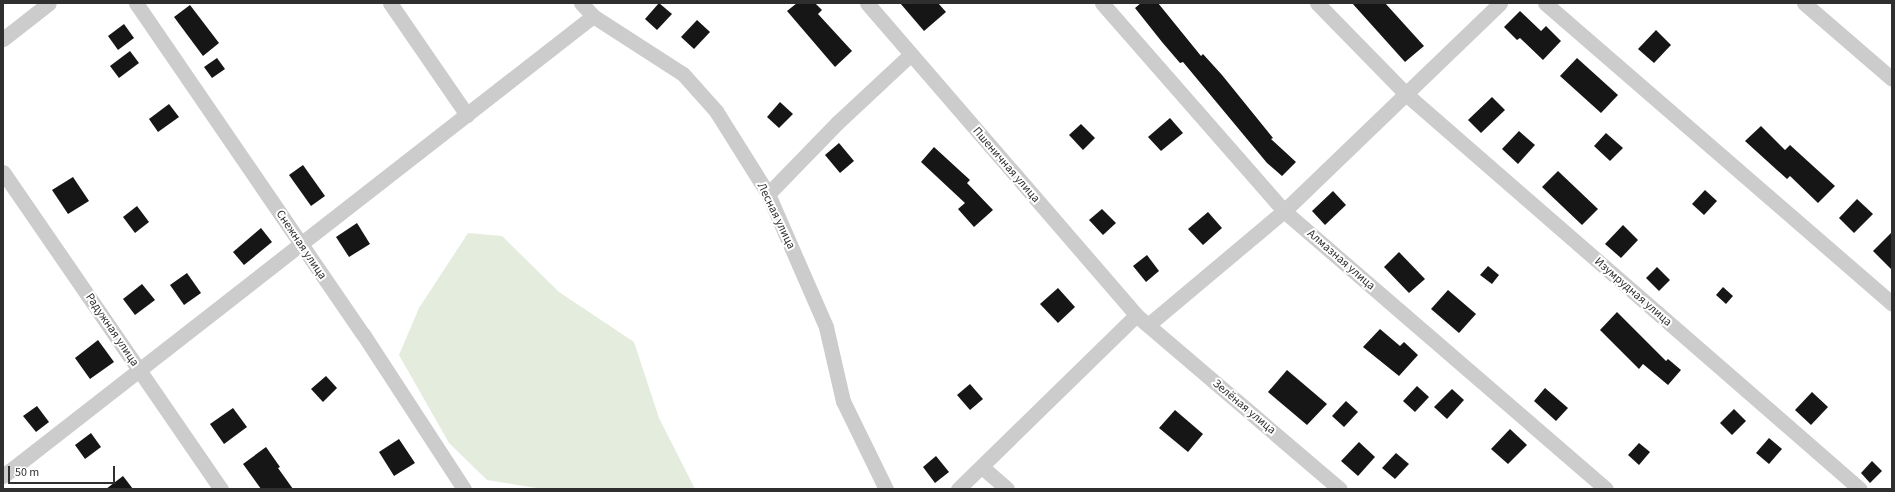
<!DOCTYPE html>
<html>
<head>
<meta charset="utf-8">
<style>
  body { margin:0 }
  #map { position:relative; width:1895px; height:492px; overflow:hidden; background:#fff; font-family:"Source Sans 3",sans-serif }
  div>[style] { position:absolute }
  .green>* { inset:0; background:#e4ecdd }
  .building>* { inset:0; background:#161616 }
  .minor>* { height:15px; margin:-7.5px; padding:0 7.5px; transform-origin:7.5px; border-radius:7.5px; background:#ccc }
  span { translate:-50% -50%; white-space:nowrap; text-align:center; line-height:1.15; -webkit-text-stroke:4px #fff; paint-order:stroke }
  .street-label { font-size:12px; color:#2f2f2f }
  .frame { position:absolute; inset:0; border:4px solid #2f2f2f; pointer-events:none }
  .scale { position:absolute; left:8px; top:466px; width:107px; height:18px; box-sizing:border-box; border:2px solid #2f2f2f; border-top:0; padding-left:5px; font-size:12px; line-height:14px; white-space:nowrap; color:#2f2f2f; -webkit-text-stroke:3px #fff; paint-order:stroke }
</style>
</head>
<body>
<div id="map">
  <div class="green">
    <div style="clip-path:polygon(468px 233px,502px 236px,559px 292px,634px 342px,659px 418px,695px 489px,543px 489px,487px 480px,449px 443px,399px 355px,419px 308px)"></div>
  </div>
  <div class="building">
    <div style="clip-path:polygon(659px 3px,672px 14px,657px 30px,645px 19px)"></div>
    <div style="clip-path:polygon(797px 3px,815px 3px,822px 10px,818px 14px,852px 51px,835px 67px,787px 11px)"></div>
    <div style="clip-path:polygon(900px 3px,938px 3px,946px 12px,924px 31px)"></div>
    <div style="clip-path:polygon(1141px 3px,1158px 3px,1201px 56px,1203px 54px,1222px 75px,1273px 138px,1271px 139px,1296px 162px,1282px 176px,1267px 163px,1183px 62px,1180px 63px,1162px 42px,1135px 8px)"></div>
    <div style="clip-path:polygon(1352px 3px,1385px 3px,1424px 46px,1405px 62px)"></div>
    <div style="clip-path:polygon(190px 5px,219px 43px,203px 56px,174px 17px)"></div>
    <div style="clip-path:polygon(1520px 11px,1541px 31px,1546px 26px,1561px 41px,1543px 60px,1520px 38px,1517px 40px,1504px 27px)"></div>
    <div style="clip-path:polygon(697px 20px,710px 32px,694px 49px,681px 37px)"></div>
    <div style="clip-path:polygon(124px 24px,134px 38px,118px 50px,108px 36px)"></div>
    <div style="clip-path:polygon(1656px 30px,1671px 45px,1654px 63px,1638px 49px)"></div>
    <div style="clip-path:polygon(130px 51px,139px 63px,119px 78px,110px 66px)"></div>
    <div style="clip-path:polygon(217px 58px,225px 69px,212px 78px,204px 67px)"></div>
    <div style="clip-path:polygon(1577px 58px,1618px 95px,1601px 113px,1560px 76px)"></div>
    <div style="clip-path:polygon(1492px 97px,1505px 110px,1481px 133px,1468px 120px)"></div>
    <div style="clip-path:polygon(780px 102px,793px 114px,779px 128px,767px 117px)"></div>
    <div style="clip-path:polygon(169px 104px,179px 117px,158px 132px,149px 119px)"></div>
    <div style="clip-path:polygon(1170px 118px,1183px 133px,1161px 151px,1148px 137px)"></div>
    <div style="clip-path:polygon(1081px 124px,1095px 138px,1083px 150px,1069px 135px)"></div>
    <div style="clip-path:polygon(1761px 126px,1785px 150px,1790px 145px,1835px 186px,1818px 203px,1790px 176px,1787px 179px,1745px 141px)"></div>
    <div style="clip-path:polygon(1519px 131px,1535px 145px,1518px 164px,1502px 149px)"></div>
    <div style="clip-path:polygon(1606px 133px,1623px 148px,1610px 161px,1594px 146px)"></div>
    <div style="clip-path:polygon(839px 143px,854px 161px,840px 173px,825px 155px)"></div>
    <div style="clip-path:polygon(934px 147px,970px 180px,967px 183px,993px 210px,974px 227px,958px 209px,965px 203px,921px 162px)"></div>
    <div style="clip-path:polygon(303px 165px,325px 196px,311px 206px,289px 175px)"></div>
    <div style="clip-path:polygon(1558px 171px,1598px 209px,1582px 225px,1542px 187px)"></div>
    <div style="clip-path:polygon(73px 177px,89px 201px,68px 214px,52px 190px)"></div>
    <div style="clip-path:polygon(1705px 190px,1717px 201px,1704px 215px,1692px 204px)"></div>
    <div style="clip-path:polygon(1333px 191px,1346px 205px,1325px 225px,1312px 211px)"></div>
    <div style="clip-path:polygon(1857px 199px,1873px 214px,1854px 233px,1839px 218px)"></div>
    <div style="clip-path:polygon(137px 206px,149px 222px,135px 233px,123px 217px)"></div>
    <div style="clip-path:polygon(1102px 209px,1116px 223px,1103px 235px,1089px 220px)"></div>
    <div style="clip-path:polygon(1208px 212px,1222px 228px,1203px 245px,1188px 229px)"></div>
    <div style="clip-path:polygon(357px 223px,370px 244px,349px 257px,336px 237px)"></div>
    <div style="clip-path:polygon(1623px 225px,1638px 240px,1621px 258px,1605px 244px)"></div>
    <div style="clip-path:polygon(261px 228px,272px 242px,244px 265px,233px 252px)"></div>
    <div style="clip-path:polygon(1892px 232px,1892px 270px,1873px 251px)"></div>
    <div style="clip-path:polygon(1399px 252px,1425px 279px,1409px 293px,1384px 267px)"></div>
    <div style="clip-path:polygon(1147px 255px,1159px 271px,1146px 282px,1133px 266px)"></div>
    <div style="clip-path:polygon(1488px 266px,1499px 275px,1492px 284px,1480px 275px)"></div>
    <div style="clip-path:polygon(1657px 267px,1670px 280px,1659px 291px,1646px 278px)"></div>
    <div style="clip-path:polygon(187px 273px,201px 293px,184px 305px,170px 285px)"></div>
    <div style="clip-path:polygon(142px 284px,155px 300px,135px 315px,123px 299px)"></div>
    <div style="clip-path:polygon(1723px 287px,1733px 296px,1726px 304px,1716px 295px)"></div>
    <div style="clip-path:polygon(1058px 288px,1075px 307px,1058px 323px,1040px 304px)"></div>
    <div style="clip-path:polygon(1448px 290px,1476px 314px,1459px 333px,1431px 309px)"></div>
    <div style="clip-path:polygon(1617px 312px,1666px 361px,1668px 359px,1681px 370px,1668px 385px,1643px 364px,1639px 369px,1600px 330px)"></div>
    <div style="clip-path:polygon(1380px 329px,1400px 346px,1404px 342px,1418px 355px,1399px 376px,1363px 347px)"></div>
    <div style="clip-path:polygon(98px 340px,114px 362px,90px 379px,75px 358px)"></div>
    <div style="clip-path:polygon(1287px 370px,1327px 404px,1307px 425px,1268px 392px)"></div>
    <div style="clip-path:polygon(326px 376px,337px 388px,323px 402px,311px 389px)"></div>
    <div style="clip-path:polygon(970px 384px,983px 399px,970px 410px,957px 395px)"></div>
    <div style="clip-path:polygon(1417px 386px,1429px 397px,1415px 412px,1403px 401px)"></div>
    <div style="clip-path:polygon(1545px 388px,1568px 408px,1556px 421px,1534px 401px)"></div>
    <div style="clip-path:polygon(1452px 389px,1464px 400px,1447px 419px,1434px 407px)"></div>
    <div style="clip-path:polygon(1812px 392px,1828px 407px,1811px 425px,1795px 410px)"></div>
    <div style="clip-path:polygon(1346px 401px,1358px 412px,1344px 427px,1332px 416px)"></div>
    <div style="clip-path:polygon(37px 406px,49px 422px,36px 432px,23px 416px)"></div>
    <div style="clip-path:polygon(233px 408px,247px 427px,224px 444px,210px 424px)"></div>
    <div style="clip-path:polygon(1734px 409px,1746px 421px,1732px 435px,1720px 423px)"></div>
    <div style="clip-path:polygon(1175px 410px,1203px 434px,1188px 452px,1159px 428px)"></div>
    <div style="clip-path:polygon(1510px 429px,1527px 445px,1508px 464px,1491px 449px)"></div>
    <div style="clip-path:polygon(91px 433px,101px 447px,85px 459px,75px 445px)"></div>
    <div style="clip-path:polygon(1769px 438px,1782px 449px,1769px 464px,1756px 453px)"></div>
    <div style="clip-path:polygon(399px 439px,415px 463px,394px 476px,379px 452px)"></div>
    <div style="clip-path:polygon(1359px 442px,1375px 457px,1358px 476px,1341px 461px)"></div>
    <div style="clip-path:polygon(1639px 443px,1650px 452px,1639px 465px,1628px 455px)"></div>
    <div style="clip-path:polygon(266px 447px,280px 467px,278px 468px,293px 489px,261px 489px,243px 464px)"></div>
    <div style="clip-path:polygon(1396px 453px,1409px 464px,1395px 479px,1382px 468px)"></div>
    <div style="clip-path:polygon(936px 456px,949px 472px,935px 483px,923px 467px)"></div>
    <div style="clip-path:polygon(1872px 461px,1882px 471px,1870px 483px,1861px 473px)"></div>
    <div style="clip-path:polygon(123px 476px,133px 489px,106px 489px)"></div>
  </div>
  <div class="minor">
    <div style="left:136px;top:3px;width:401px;rotate:55.6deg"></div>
    <div style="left:363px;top:334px;width:185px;rotate:56.9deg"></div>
    <div style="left:390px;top:3px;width:136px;rotate:55.5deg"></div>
    <div style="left:581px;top:3px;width:18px;rotate:47deg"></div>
    <div style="left:593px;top:16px;width:107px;rotate:32.8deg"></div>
    <div style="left:683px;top:74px;width:50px;rotate:48.3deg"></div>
    <div style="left:716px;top:111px;width:98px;rotate:57.9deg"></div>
    <div style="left:768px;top:194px;width:145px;rotate:66.4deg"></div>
    <div style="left:826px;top:327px;width:76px;rotate:77.1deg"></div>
    <div style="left:843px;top:401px;width:98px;rotate:64deg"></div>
    <div style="left:867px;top:3px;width:412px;rotate:49.2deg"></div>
    <div style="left:1136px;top:315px;width:268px;rotate:40.5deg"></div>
    <div style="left:1102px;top:3px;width:276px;rotate:48.8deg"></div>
    <div style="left:1284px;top:211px;width:425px;rotate:40.8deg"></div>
    <div style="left:1317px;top:3px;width:129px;rotate:45.6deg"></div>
    <div style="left:1407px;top:95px;width:600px;rotate:41.02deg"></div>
    <div style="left:1545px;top:3px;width:459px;rotate:40.9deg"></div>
    <div style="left:1804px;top:3px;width:116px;rotate:40.8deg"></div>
    <div style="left:3px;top:39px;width:58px;rotate:-38deg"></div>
    <div style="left:3px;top:172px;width:385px;rotate:55.5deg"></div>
    <div style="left:768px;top:194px;width:99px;rotate:-45.8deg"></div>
    <div style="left:837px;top:123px;width:101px;rotate:-43deg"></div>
    <div style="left:1148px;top:325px;width:177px;rotate:-40deg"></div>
    <div style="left:1284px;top:211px;width:300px;rotate:-43.9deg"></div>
    <div style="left:982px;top:467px;width:33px;rotate:41deg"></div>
    <div style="left:3px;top:476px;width:748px;rotate:-37.94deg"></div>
    <div style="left:958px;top:489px;width:249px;rotate:-44.3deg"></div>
  </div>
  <div class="street-label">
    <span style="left:1006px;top:165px;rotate:49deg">Пшеничная улица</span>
    <span style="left:776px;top:216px;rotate:64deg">Лесная улица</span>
    <span style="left:301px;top:245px;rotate:56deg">Снежная улица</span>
    <span style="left:1341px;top:260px;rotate:41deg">Алмазная улица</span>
    <span style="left:1633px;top:292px;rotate:41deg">Изумрудная улица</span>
    <span style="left:112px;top:330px;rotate:56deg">Радужная улица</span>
    <span style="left:1244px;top:407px;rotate:40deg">Зелёная улица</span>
  </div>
  <div class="frame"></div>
  <div class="scale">50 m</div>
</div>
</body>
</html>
